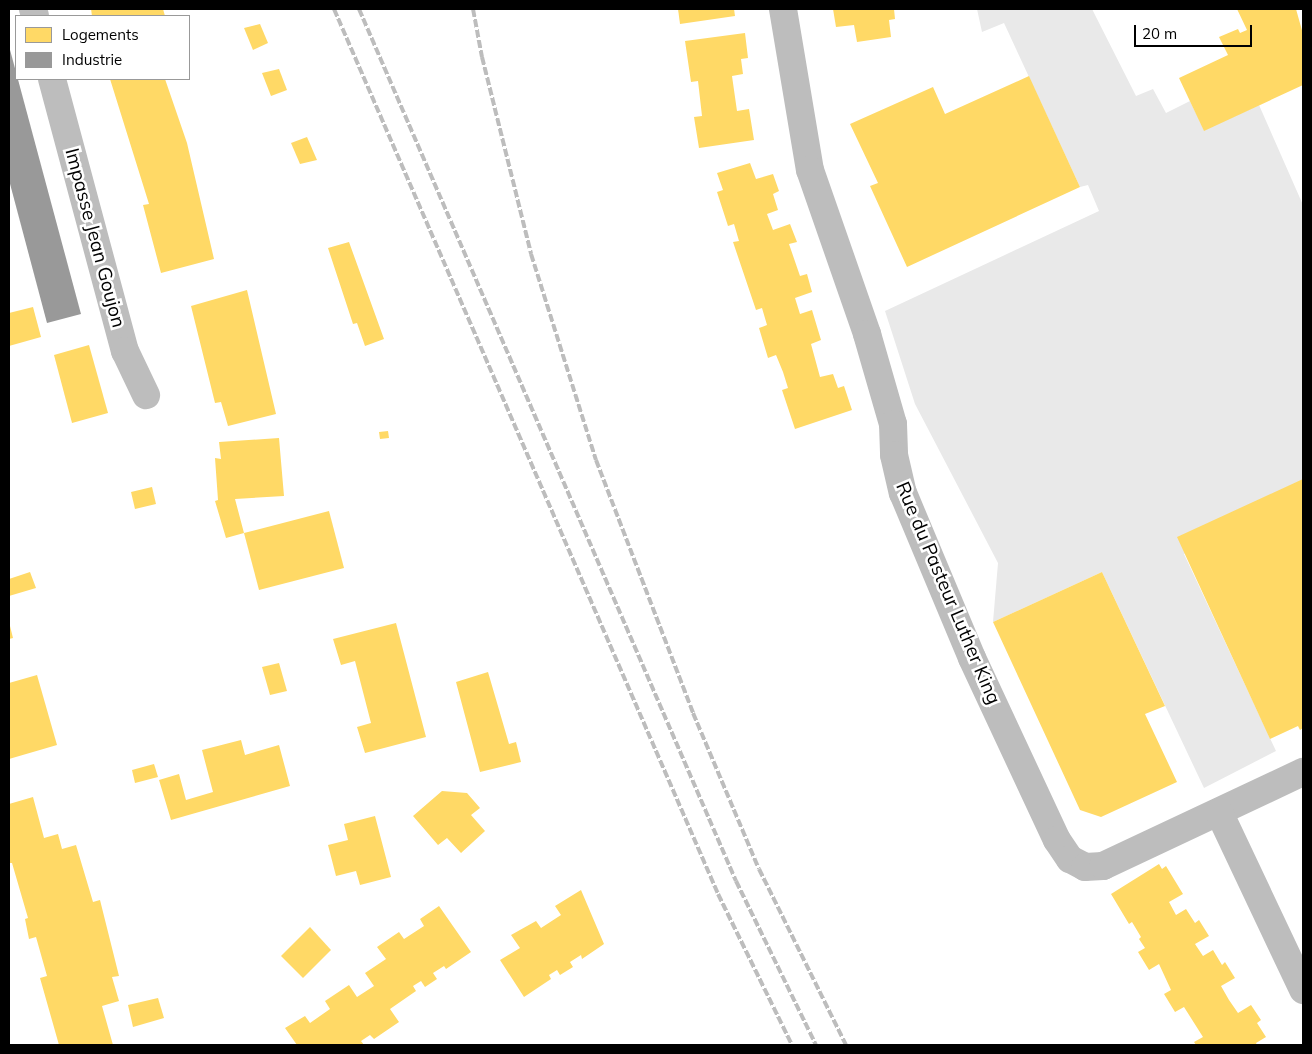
<!DOCTYPE html>
<html>
<head>
<meta charset="utf-8">
<style>
  body { margin:0 }
  #map { position:relative; width:1312px; height:1054px; overflow:hidden; background:#fff; font-family:Mulish,sans-serif }
  div>[style] { position:absolute }
  .green>* { inset:0; background:#e9e9e9 }
  .homes>* { inset:0; background:#ffd966 }
  .industry>* { inset:0; background:#999 }
  .minor>* { height:28px; margin:-14px; padding:0 14px; transform-origin:14px; border-radius:14px; background:#bdbdbd }
  .rail>* { height:4px; margin-top:-2px; transform-origin:0; background:repeating-linear-gradient(90deg,#bdbdbd 0 8px,transparent 0 10.5px) }
  span { translate:-50% -50%; white-space:nowrap; text-align:center; line-height:1.15; -webkit-text-stroke:5px #fff; paint-order:stroke }
  .street-label { font-size:19px; color:#000 }
  .frame { position:absolute; inset:0; border:10px solid #000; pointer-events:none }
  .legend { position:absolute; left:15px; top:15px; width:175px; height:65px; box-sizing:border-box; background:#fff; border:1px solid #999; margin:0; padding:6px 9px; list-style:none; font-size:15px; color:#000 }
  .legend li { display:flex; align-items:center; gap:10px; height:25px }
  .legend b { width:25px; border:1px solid #999 }
  .scale { position:absolute; left:1134px; top:25px; width:118px; height:22px; box-sizing:border-box; border:2px solid #000; border-top:0; padding-left:6px; font-size:15px; line-height:18px; white-space:nowrap; color:#000; -webkit-text-stroke:4px #fff; paint-order:stroke }
</style>
</head>
<body>
<div id="map">
  <div class="green">
    <div style="clip-path:polygon(977px 9px,1092px 9px,1136px 96px,1153px 89px,1166px 113px,1190px 101px,1204px 130px,1259px 105px,1303px 205px,1303px 561px,1280px 510px,1184px 554px,1276px 751px,1204px 788px,1102px 572px,993px 622px,998px 563px,915px 404px,885px 311px,1099px 211px,1088px 185px,1080px 187px,1004px 23px,982px 32px)"></div>
  </div>
  <div class="homes">
    <div style="clip-path:polygon(91px 9px,163px 9px,165px 16px,92px 16px)"></div>
    <div style="clip-path:polygon(678px 9px,734px 9px,735px 16px,680px 24px)"></div>
    <div style="clip-path:polygon(833px 9px,894px 9px,895px 19px,889px 20px,891px 37px,857px 42px,854px 25px,836px 27px)"></div>
    <div style="clip-path:polygon(1237px 9px,1296px 9px,1303px 34px,1303px 85px,1204px 131px,1179px 78px,1228px 55px,1219px 37px,1238px 29px,1240px 33px,1247px 30px)"></div>
    <div style="clip-path:polygon(260px 24px,268px 43px,253px 50px,244px 28px)"></div>
    <div style="clip-path:polygon(745px 33px,748px 58px,741px 59px,743px 74px,732px 76px,737px 111px,749px 109px,754px 140px,699px 148px,694px 117px,702px 116px,698px 81px,691px 82px,685px 41px)"></div>
    <div style="clip-path:polygon(279px 69px,287px 90px,271px 96px,262px 73px)"></div>
    <div style="clip-path:polygon(1029px 76px,1080px 187px,907px 267px,870px 186px,878px 183px,850px 124px,933px 87px,945px 114px)"></div>
    <div style="clip-path:polygon(110px 79px,165px 79px,187px 143px,214px 259px,161px 273px,143px 205px,149px 204px)"></div>
    <div style="clip-path:polygon(307px 137px,317px 160px,300px 164px,291px 143px)"></div>
    <div style="clip-path:polygon(750px 163px,756px 179px,773px 174px,779px 191px,773px 194px,778px 210px,767px 214px,773px 230px,790px 224px,797px 242px,789px 244px,800px 276px,807px 274px,812px 292px,795px 298px,800px 314px,812px 310px,821px 340px,811px 344px,820px 377px,833px 374px,838px 388px,844px 386px,852px 410px,795px 429px,782px 390px,788px 388px,783px 372px,776px 355px,768px 358px,759px 328px,767px 325px,762px 308px,756px 310px,733px 242px,739px 241px,734px 224px,728px 226px,717px 192px,723px 190px,717px 173px)"></div>
    <div style="clip-path:polygon(349px 242px,384px 339px,365px 346px,357px 323px,353px 324px,328px 248px)"></div>
    <div style="clip-path:polygon(247px 290px,276px 414px,228px 426px,221px 402px,215px 403px,191px 306px)"></div>
    <div style="clip-path:polygon(33px 307px,41px 337px,9px 346px,9px 313px)"></div>
    <div style="clip-path:polygon(89px 345px,108px 413px,72px 423px,54px 355px)"></div>
    <div style="clip-path:polygon(388px 431px,389px 438px,380px 439px,379px 432px)"></div>
    <div style="clip-path:polygon(279px 438px,284px 496px,235px 499px,244px 533px,226px 538px,215px 501px,218px 500px,215px 458px,221px 459px,219px 442px)"></div>
    <div style="clip-path:polygon(1303px 479px,1303px 728px,1300px 730px,1298px 726px,1270px 739px,1177px 537px)"></div>
    <div style="clip-path:polygon(152px 487px,156px 504px,135px 509px,131px 492px)"></div>
    <div style="clip-path:polygon(329px 511px,344px 568px,259px 590px,244px 533px)"></div>
    <div style="clip-path:polygon(30px 572px,36px 588px,9px 596px,9px 579px)"></div>
    <div style="clip-path:polygon(1102px 572px,1165px 706px,1145px 714px,1177px 782px,1101px 817px,1080px 810px,993px 622px)"></div>
    <div style="clip-path:polygon(9px 622px,13px 638px,9px 639px)"></div>
    <div style="clip-path:polygon(396px 623px,426px 737px,365px 753px,357px 727px,371px 723px,355px 661px,341px 665px,333px 639px)"></div>
    <div style="clip-path:polygon(279px 663px,287px 691px,270px 695px,262px 667px)"></div>
    <div style="clip-path:polygon(488px 672px,509px 744px,516px 742px,521px 762px,480px 772px,456px 682px)"></div>
    <div style="clip-path:polygon(37px 675px,57px 745px,9px 759px,9px 683px)"></div>
    <div style="clip-path:polygon(241px 740px,245px 755px,279px 745px,290px 786px,171px 820px,159px 780px,179px 774px,186px 800px,213px 792px,202px 750px)"></div>
    <div style="clip-path:polygon(154px 764px,158px 777px,135px 783px,132px 770px)"></div>
    <div style="clip-path:polygon(442px 791px,467px 793px,480px 808px,471px 815px,485px 831px,461px 853px,447px 838px,438px 845px,413px 816px)"></div>
    <div style="clip-path:polygon(33px 797px,44px 838px,58px 834px,62px 849px,76px 845px,93px 902px,100px 900px,119px 976px,112px 977px,119px 1001px,102px 1006px,113px 1045px,59px 1045px,40px 978px,47px 976px,36px 937px,29px 939px,25px 919px,28px 918px,12px 863px,9px 863px,9px 804px)"></div>
    <div style="clip-path:polygon(375px 816px,391px 877px,360px 885px,356px 871px,336px 876px,328px 845px,348px 840px,344px 824px)"></div>
    <div style="clip-path:polygon(1159px 864px,1162px 869px,1166px 866px,1183px 894px,1169px 902px,1176px 915px,1186px 909px,1195px 923px,1199px 920px,1209px 936px,1195px 944px,1203px 956px,1213px 950px,1222px 965px,1225px 962px,1235px 978px,1221px 986px,1229px 1000px,1238px 1013px,1251px 1005px,1261px 1020px,1257px 1023px,1266px 1037px,1256px 1043px,1257px 1045px,1196px 1045px,1194px 1042px,1203px 1037px,1184px 1007px,1175px 1012px,1164px 994px,1171px 990px,1159px 964px,1149px 970px,1138px 952px,1145px 948px,1139px 939px,1141px 937px,1132px 922px,1129px 924px,1111px 894px)"></div>
    <div style="clip-path:polygon(581px 890px,604px 944px,582px 959px,581px 955px,570px 962px,573px 967px,560px 975px,557px 970px,549px 975px,551px 979px,524px 997px,500px 960px,520px 948px,511px 935px,536px 921px,541px 928px,561px 915px,555px 906px)"></div>
    <div style="clip-path:polygon(439px 906px,471px 952px,446px 969px,444px 966px,433px 973px,437px 979px,425px 987px,421px 981px,413px 986px,416px 991px,390px 1009px,399px 1022px,374px 1039px,370px 1035px,361px 1041px,364px 1045px,297px 1045px,285px 1028px,305px 1016px,310px 1023px,330px 1009px,325px 1001px,349px 985px,357px 997px,374px 986px,365px 973px,386px 959px,377px 947px,399px 932px,404px 939px,424px 926px,420px 919px)"></div>
    <div style="clip-path:polygon(310px 927px,331px 950px,303px 978px,281px 956px)"></div>
    <div style="clip-path:polygon(158px 998px,164px 1018px,133px 1027px,128px 1005px)"></div>
  </div>
  <div class="industry">
    <div style="clip-path:polygon(9px 46px,81px 314px,47px 323px,9px 180px)"></div>
  </div>
  <div class="minor">
    <div style="left:33px;top:9px;width:7px;rotate:74deg"></div>
    <div style="left:783px;top:9px;width:163px;rotate:80.5deg"></div>
    <div style="left:810px;top:170px;width:174px;rotate:70.8deg"></div>
    <div style="left:867px;top:334px;width:94px;rotate:73.9deg"></div>
    <div style="left:893px;top:424px;width:31px;rotate:88deg"></div>
    <div style="left:894px;top:455px;width:39px;rotate:77deg"></div>
    <div style="left:903px;top:493px;width:179px;rotate:67.3deg"></div>
    <div style="left:972px;top:658px;width:201px;rotate:65deg"></div>
    <div style="left:1057px;top:840px;width:23px;rotate:56deg"></div>
    <div style="left:1070px;top:859px;width:17px;rotate:28deg"></div>
    <div style="left:1085px;top:867px;width:18px;rotate:-3deg"></div>
    <div style="left:1103px;top:866px;width:221px;rotate:-25.2deg"></div>
    <div style="left:52px;top:79px;width:282px;rotate:75deg"></div>
    <div style="left:125px;top:351px;width:49px;rotate:64.5deg"></div>
    <div style="left:1219px;top:812px;width:197px;rotate:64.7deg"></div>
  </div>
  <div class="rail">
    <div style="left:334px;top:9px;width:965px;rotate:66.54deg"></div>
    <div style="left:718px;top:894px;width:168px;rotate:63.9deg"></div>
    <div style="left:359px;top:9px;width:950px;rotate:66.62deg"></div>
    <div style="left:736px;top:881px;width:182px;rotate:64deg"></div>
    <div style="left:473px;top:9px;width:49px;rotate:79.4deg"></div>
    <div style="left:482px;top:57px;width:203px;rotate:76deg"></div>
    <div style="left:531px;top:254px;width:216px;rotate:72.5deg"></div>
    <div style="left:596px;top:460px;width:271px;rotate:69deg"></div>
    <div style="left:693px;top:713px;width:169px;rotate:67.1deg"></div>
    <div style="left:759px;top:869px;width:196px;rotate:63.7deg"></div>
  </div>
  <div class="street-label">
    <span style="left:95px;top:238px;rotate:75deg">Impasse Jean Goujon</span>
    <span style="left:948px;top:593px;rotate:67deg">Rue du Pasteur Luther King</span>
  </div>
  <div class="frame"></div>
  <ul class="legend">
  <li><b style="height:14px;background:#ffd966"></b>Logements</li>
  <li><b style="height:14px;background:#999"></b>Industrie</li>
  </ul>
  <div class="scale">20 m</div>
</div>
</body>
</html>
